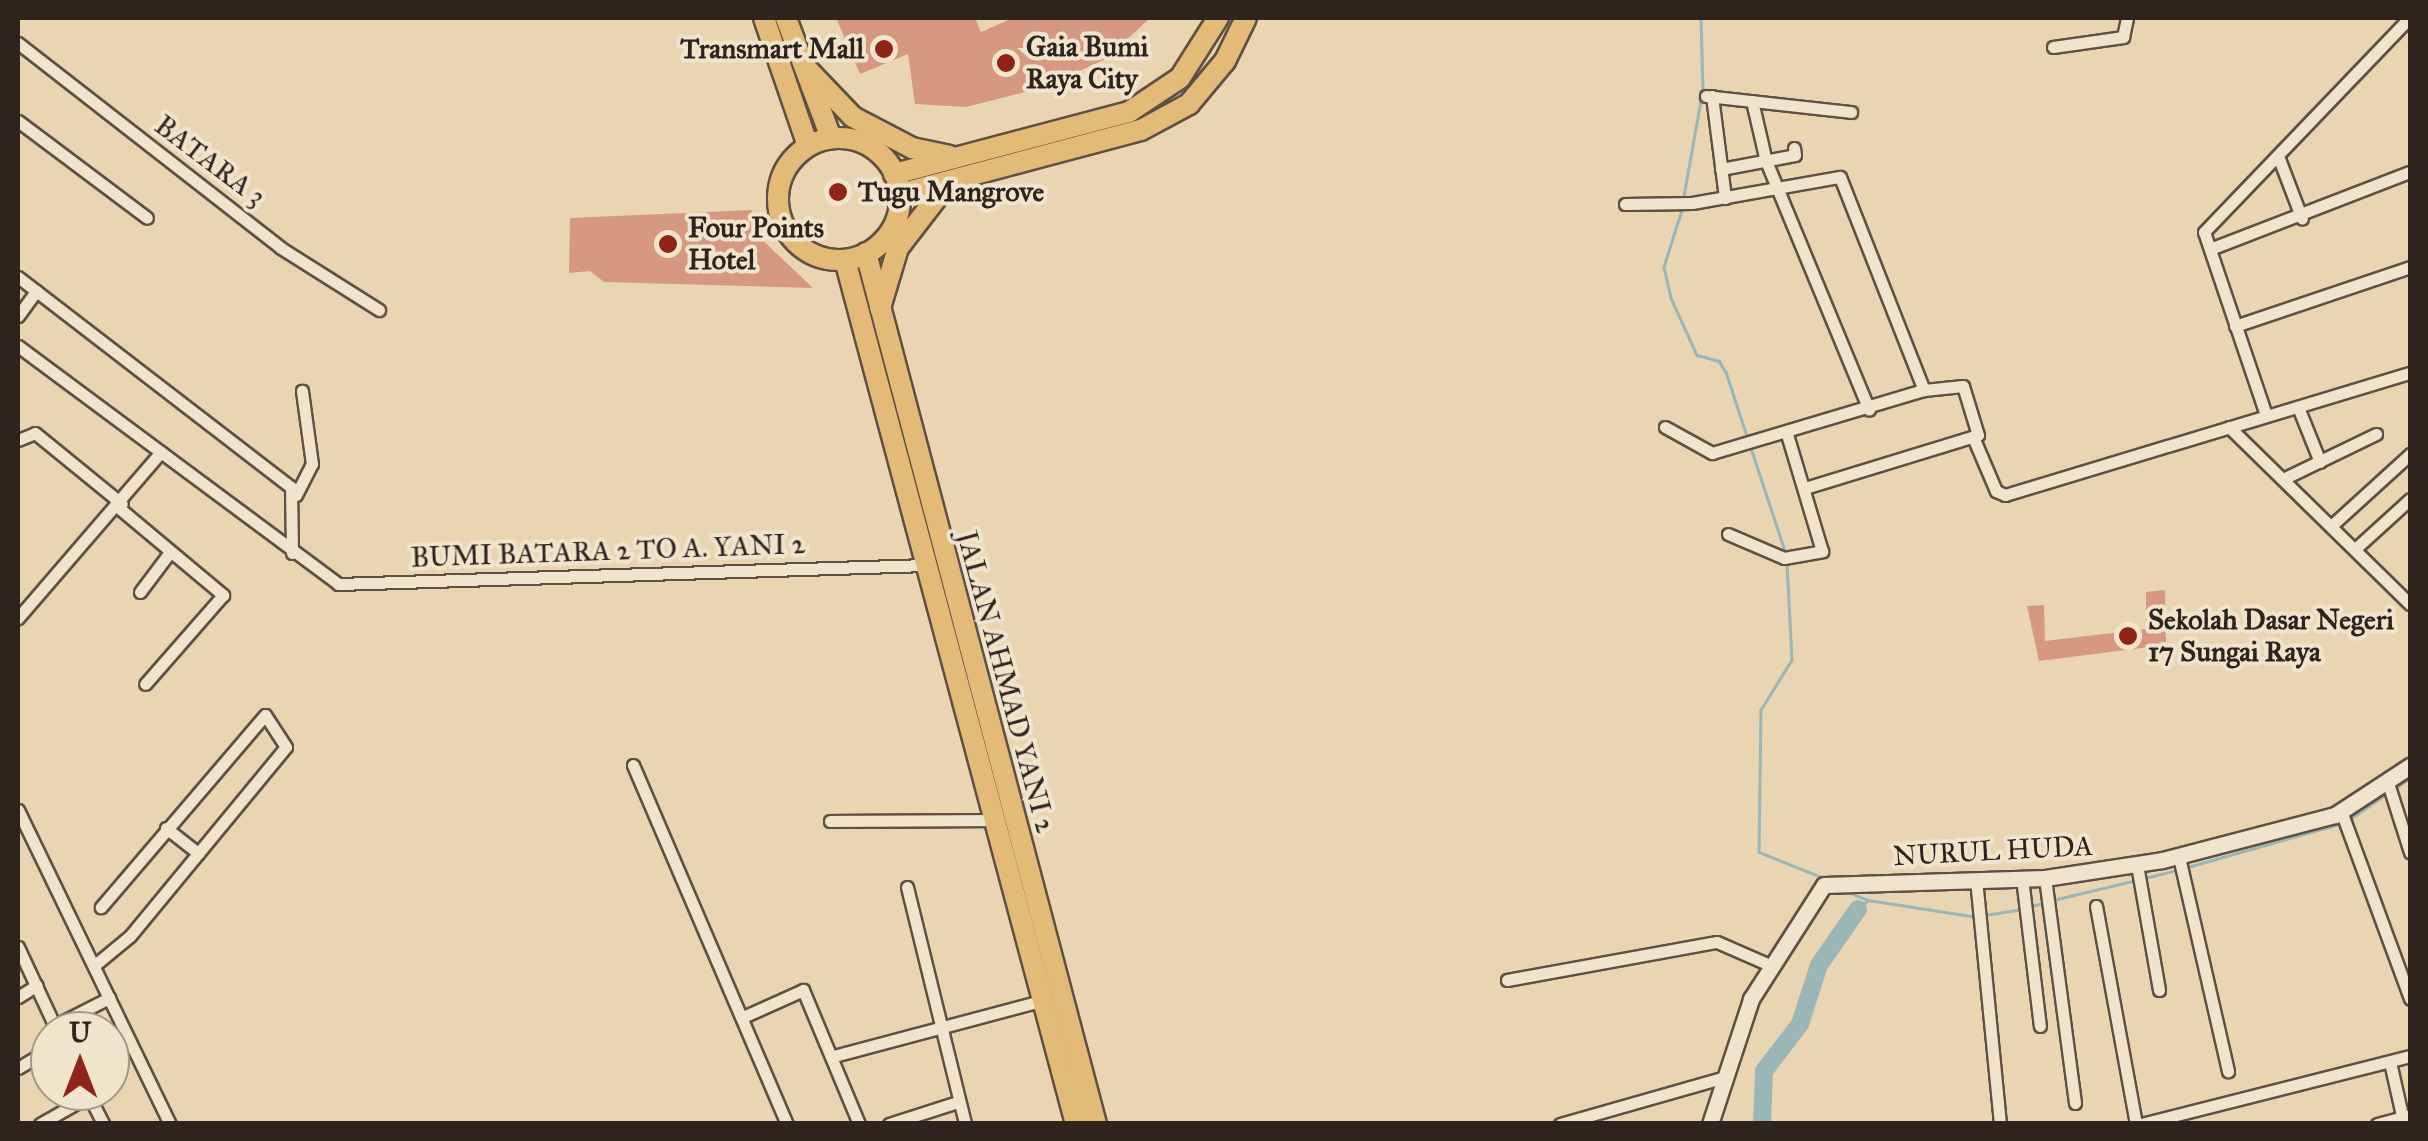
<!DOCTYPE html>
<html>
<head>
<meta charset="utf-8">
<style>
  body { margin:0 }
  #map { position:relative; width:2428px; height:1141px; overflow:hidden; background:#e9d5b2; font-family:"IM FELL Great Primer",serif }
  div>[style] { position:absolute }
  .stream>* { height:2.5px; margin:-1.25px; padding:0 1.25px; transform-origin:1.25px; border-radius:1.25px; background:#9bb6b6 }
  .river>* { height:18px; margin:-9px; padding:0 9px; transform-origin:9px; border-radius:9px; background:#9bb6b6 }
  .building>* { inset:0; background:#d69881 }
  .roads { filter:drop-shadow(2px 0 #5e5042) drop-shadow(-2px 0 #5e5042) drop-shadow(0 2px #5e5042) drop-shadow(0 -2px #5e5042) }
  .street>* { height:11px; margin:-5.5px; padding:0 5.5px; transform-origin:5.5px; border-radius:5.5px; background:#f1e4cd }
  .secondary>* { height:15px; margin:-7.5px; padding:0 7.5px; transform-origin:7.5px; border-radius:7.5px; background:#f1e4cd }
  .highway>* { height:20px; margin:-10px; padding:0 10px; transform-origin:10px; border-radius:10px; background:#e4ba79 }
  .highway>.ring { margin:-10px; padding:0; box-sizing:content-box; background:none; border:20px solid #e4ba79; border-radius:50% }
  .dots>* { width:28px; height:28px; translate:-50% -50%; box-sizing:border-box; border:5px solid #f1e4cd; border-radius:50% }
  span { translate:-50% -50%; white-space:nowrap; text-align:center; line-height:1.15; -webkit-text-stroke:8px #f1e4cd; paint-order:stroke }
  .poi-label { font-size:28px; color:#2f231d; font-weight:700 }
  .left { translate:0 -50%; text-align:left }
  .right { translate:-100% -50%; text-align:right }
  .street-label { font-size:28px; color:#2f231d }
  .frame { position:absolute; inset:0; border:20px solid #2f231d; pointer-events:none }
  .north { position:absolute; left:30px; top:1011px; width:100px; height:100px; box-sizing:border-box; background:#f1e4cd; border:2px solid #a39787; border-radius:50%; rotate:0deg; font-size:28px; font-weight:700; line-height:40px; text-align:center; color:#2f231d }
  .north::after { content:''; display:block; margin:auto; width:35px; height:45px; background:#8f2418; clip-path:polygon(50% 0,100% 100%,50% 72%,0 100%) }
</style>
</head>
<body>
<div id="map">
  <div class="stream">
    <div style="left:1701px;top:18px;width:73px;rotate:88.4deg"></div>
    <div style="left:1683px;top:199px;width:103px;rotate:-79.9deg"></div>
    <div style="left:1683px;top:207px;width:63px;rotate:107.6deg"></div>
    <div style="left:1664px;top:267px;width:32px;rotate:77deg"></div>
    <div style="left:1671px;top:298px;width:63px;rotate:65.5deg"></div>
    <div style="left:1697px;top:355px;width:23px;rotate:15deg"></div>
    <div style="left:1719px;top:361px;width:13px;rotate:58deg"></div>
    <div style="left:1726px;top:372px;width:67px;rotate:71.8deg"></div>
    <div style="left:1751px;top:448px;width:112px;rotate:71.7deg"></div>
    <div style="left:1787px;top:562px;width:98px;rotate:87.1deg"></div>
    <div style="left:1792px;top:660px;width:59px;rotate:121.8deg"></div>
    <div style="left:1761px;top:710px;width:142px;rotate:90.8deg"></div>
    <div style="left:1759px;top:852px;width:70px;rotate:21.8deg"></div>
    <div style="left:2397px;top:787px;width:16px;rotate:-35deg"></div>
    <div style="left:2347px;top:821px;width:47px;rotate:-34.7deg"></div>
    <div style="left:2184px;top:868px;width:162px;rotate:-15.8deg"></div>
    <div style="left:2145px;top:878px;width:32px;rotate:-14deg"></div>
    <div style="left:1848px;top:892px;width:22px;rotate:22deg"></div>
    <div style="left:2053px;top:900px;width:82px;rotate:-13.4deg"></div>
    <div style="left:2029px;top:907px;width:17px;rotate:-17deg"></div>
    <div style="left:1858px;top:909px;width:13px;rotate:-42deg"></div>
    <div style="left:1868px;top:900px;width:110px;rotate:8.9deg"></div>
    <div style="left:1985px;top:915px;width:36px;rotate:-9deg"></div>
  </div>
  <div class="river">
    <div style="left:1762px;top:1124px;width:53px;rotate:-87.8deg"></div>
    <div style="left:1764px;top:1071px;width:59px;rotate:-52.5deg"></div>
    <div style="left:1800px;top:1024px;width:62px;rotate:-72.1deg"></div>
    <div style="left:1819px;top:965px;width:68px;rotate:-55.1deg"></div>
  </div>
  <div class="building">
    <div style="clip-path:polygon(836px 18px,975px 18px,981px 32px,1013px 18px,1150px 18px,1106px 59px,1041px 88px,966px 107px,915px 104px,908px 54px,860px 74px)"></div>
    <div style="clip-path:polygon(752px 210px,758px 236px,813px 288px,604px 282px,590px 271px,569px 273px,570px 218px)"></div>
    <div style="clip-path:polygon(2165px 590px,2166px 645px,2039px 661px,2027px 606px,2044px 605px,2045px 641px,2146px 629px,2146px 592px)"></div>
  </div>
  <div class="roads">
    <div class="street">
      <div style="left:18px;top:43px;width:333px;rotate:37.9deg"></div>
      <div style="left:281px;top:248px;width:116px;rotate:32.3deg"></div>
      <div style="left:2053px;top:47px;width:71px;rotate:-8.1deg"></div>
      <div style="left:2123px;top:37px;width:19px;rotate:-78deg"></div>
      <div style="left:1706px;top:96px;width:146px;rotate:6.3deg"></div>
      <div style="left:1712px;top:96px;width:103px;rotate:82.7deg"></div>
      <div style="left:1752px;top:101px;width:62px;rotate:76.9deg"></div>
      <div style="left:1766px;top:161px;width:269px;rotate:67.5deg"></div>
      <div style="left:18px;top:121px;width:161px;rotate:36.9deg"></div>
      <div style="left:2278px;top:156px;width:67px;rotate:69.1deg"></div>
      <div style="left:1721px;top:169px;width:75px;rotate:-10.7deg"></div>
      <div style="left:1795px;top:155px;width:7px;rotate:-98deg"></div>
      <div style="left:1625px;top:204px;width:67px;rotate:-0.9deg"></div>
      <div style="left:1692px;top:203px;width:150px;rotate:-10deg"></div>
      <div style="left:1840px;top:177px;width:229px;rotate:68.5deg"></div>
      <div style="left:2210px;top:249px;width:214px;rotate:-21.1deg"></div>
      <div style="left:18px;top:277px;width:344px;rotate:37.6deg"></div>
      <div style="left:291px;top:487px;width:66px;rotate:89.1deg"></div>
      <div style="left:18px;top:316px;width:31px;rotate:-54deg"></div>
      <div style="left:2235px;top:326px;width:185px;rotate:-18.6deg"></div>
      <div style="left:18px;top:346px;width:399px;rotate:36.6deg"></div>
      <div style="left:338px;top:584px;width:588px;rotate:-1.85deg"></div>
      <div style="left:2298px;top:407px;width:59px;rotate:68.2deg"></div>
      <div style="left:2266px;top:415px;width:193px;rotate:-108.7deg"></div>
      <div style="left:2204px;top:232px;width:296px;rotate:-46.2deg"></div>
      <div style="left:1665px;top:427px;width:54px;rotate:29deg"></div>
      <div style="left:1712px;top:453px;width:221px;rotate:-16.6deg"></div>
      <div style="left:1924px;top:390px;width:39px;rotate:-6deg"></div>
      <div style="left:1963px;top:386px;width:51px;rotate:73deg"></div>
      <div style="left:1978px;top:435px;width:181px;rotate:163deg"></div>
      <div style="left:2229px;top:427px;width:253px;rotate:44.4deg"></div>
      <div style="left:1973px;top:437px;width:59px;rotate:66.9deg"></div>
      <div style="left:1996px;top:491px;width:10px;rotate:24deg"></div>
      <div style="left:2005px;top:495px;width:423px;rotate:-16.8deg"></div>
      <div style="left:18px;top:440px;width:18px;rotate:-22deg"></div>
      <div style="left:35px;top:433px;width:112px;rotate:39.2deg"></div>
      <div style="left:2287px;top:477px;width:99px;rotate:-25.8deg"></div>
      <div style="left:296px;top:495px;width:35px;rotate:-63deg"></div>
      <div style="left:312px;top:464px;width:74px;rotate:-97.8deg"></div>
      <div style="left:119px;top:508px;width:136px;rotate:39.9deg"></div>
      <div style="left:223px;top:595px;width:118px;rotate:131.2deg"></div>
      <div style="left:2331px;top:526px;width:107px;rotate:-42.3deg"></div>
      <div style="left:1728px;top:534px;width:61px;rotate:23.2deg"></div>
      <div style="left:1784px;top:558px;width:39px;rotate:-10deg"></div>
      <div style="left:1822px;top:551px;width:122px;rotate:-106.7deg"></div>
      <div style="left:2355px;top:549px;width:74px;rotate:-42.3deg"></div>
      <div style="left:140px;top:592px;width:50px;rotate:-53.1deg"></div>
      <div style="left:18px;top:618px;width:219px;rotate:-49.3deg"></div>
      <div style="left:633px;top:765px;width:391px;rotate:66.8deg"></div>
      <div style="left:2387px;top:780px;width:76px;rotate:72.3deg"></div>
      <div style="left:18px;top:810px;width:349px;rotate:64.2deg"></div>
      <div style="left:2341px;top:811px;width:200px;rotate:69.8deg"></div>
      <div style="left:830px;top:821px;width:166px;rotate:-0.3deg"></div>
      <div style="left:166px;top:828px;width:41px;rotate:38deg"></div>
      <div style="left:2179px;top:857px;width:220px;rotate:77.1deg"></div>
      <div style="left:2137px;top:865px;width:127px;rotate:80deg"></div>
      <div style="left:2022px;top:878px;width:149px;rotate:83.1deg"></div>
      <div style="left:2045px;top:878px;width:227px;rotate:82.4deg"></div>
      <div style="left:1976px;top:879px;width:246px;rotate:84.4deg"></div>
      <div style="left:907px;top:887px;width:244px;rotate:76.2deg"></div>
      <div style="left:2096px;top:906px;width:222px;rotate:79.6deg"></div>
      <div style="left:18px;top:947px;width:93px;rotate:65.1deg"></div>
      <div style="left:96px;top:964px;width:44px;rotate:-39.5deg"></div>
      <div style="left:130px;top:936px;width:245px;rotate:-50.5deg"></div>
      <div style="left:286px;top:747px;width:38px;rotate:-123deg"></div>
      <div style="left:265px;top:715px;width:253px;rotate:130.5deg"></div>
      <div style="left:1507px;top:980px;width:213px;rotate:-10.3deg"></div>
      <div style="left:1717px;top:942px;width:60px;rotate:23.6deg"></div>
      <div style="left:18px;top:997px;width:22px;rotate:-32deg"></div>
      <div style="left:743px;top:1017px;width:66px;rotate:-24.2deg"></div>
      <div style="left:803px;top:990px;width:145px;rotate:67.3deg"></div>
      <div style="left:54px;top:1026px;width:62px;rotate:-27deg"></div>
      <div style="left:834px;top:1056px;width:214px;rotate:-14.9deg"></div>
      <div style="left:2390px;top:1062px;width:64px;rotate:77.3deg"></div>
      <div style="left:18px;top:1068px;width:37px;rotate:-31deg"></div>
      <div style="left:87px;top:1092px;width:36px;rotate:63deg"></div>
      <div style="left:40px;top:1124px;width:56px;rotate:-29.7deg"></div>
      <div style="left:889px;top:1124px;width:72px;rotate:-17.7deg"></div>
      <div style="left:1560px;top:1124px;width:168px;rotate:-15.9deg"></div>
      <div style="left:2141px;top:1124px;width:277px;rotate:-14.2deg"></div>
      <div style="left:2377px;top:1124px;width:34px;rotate:-15deg"></div>
    </div>
    <div class="secondary">
      <div style="left:1710px;top:1124px;width:132px;rotate:-71.8deg"></div>
      <div style="left:1751px;top:999px;width:135px;rotate:-57.4deg"></div>
      <div style="left:1824px;top:885px;width:221px;rotate:-1.8deg"></div>
      <div style="left:2045px;top:878px;width:118px;rotate:-8.7deg"></div>
      <div style="left:2162px;top:860px;width:179px;rotate:-14.6deg"></div>
      <div style="left:2335px;top:815px;width:90px;rotate:-33.2deg"></div>
    </div>
    <div class="highway">
      <div style="left:764px;top:18px;width:135px;rotate:71deg"></div>
      <div style="left:786px;top:18px;width:128px;rotate:69.4deg"></div>
      <div style="left:806px;top:68px;width:68px;rotate:46.2deg"></div>
      <div style="left:853px;top:117px;width:67px;rotate:27.7deg"></div>
      <div style="left:912px;top:148px;width:38px;rotate:12deg"></div>
      <div class="ring" style="left:778px;top:138px;width:102px;height:102px"></div>
      <div style="left:894px;top:174px;width:243px;rotate:-14.8deg"></div>
      <div style="left:1129px;top:112px;width:61px;rotate:-33.7deg"></div>
      <div style="left:1180px;top:78px;width:71px;rotate:-57.7deg"></div>
      <div style="left:900px;top:194px;width:249px;rotate:-14.9deg"></div>
      <div style="left:1141px;top:130px;width:55px;rotate:-28.4deg"></div>
      <div style="left:1189px;top:104px;width:56px;rotate:-50.1deg"></div>
      <div style="left:1225px;top:61px;width:48px;rotate:-64deg"></div>
      <div style="left:866px;top:253px;width:901px;rotate:75.21deg"></div>
      <div style="left:845px;top:260px;width:894px;rotate:75.03deg"></div>
      <div style="left:880px;top:308px;width:63px;rotate:-73.3deg"></div>
      <div style="left:898px;top:248px;width:82px;rotate:-52.4deg"></div>
    </div>
  </div>
  <div class="dots">
    <div style="left:884px;top:49px;background:#8f2418"></div>
    <div style="left:1006px;top:63px;background:#8f2418"></div>
    <div style="left:838px;top:192px;background:#8f2418"></div>
    <div style="left:668px;top:244px;background:#8f2418"></div>
    <div style="left:2128px;top:636px;background:#8f2418"></div>
  </div>
  <div class="poi-label">
    <span class="left" style="left:1026px;top:63px">Gaia Bumi<br>Raya City</span>
    <span class="right" style="left:864px;top:49px">Transmart Mall</span>
    <span class="left" style="left:858px;top:192px">Tugu Mangrove</span>
    <span class="left" style="left:688px;top:244px">Four Points<br>Hotel</span>
    <span class="left" style="left:2148px;top:636px">Sekolah Dasar Negeri<br>17 Sungai Raya</span>
  </div>
  <div class="street-label">
    <span style="left:210px;top:161px;rotate:37deg">BATARA 3</span>
    <span style="left:608px;top:551px;rotate:-2deg">BUMI BATARA 2 TO A. YANI 2</span>
    <span style="left:1006px;top:682px;rotate:75deg">JALAN AHMAD YANI 2</span>
    <span style="left:1993px;top:851px;rotate:-3deg">NURUL HUDA</span>
  </div>
  <div class="frame"></div>
  <div class="north">U</div>
</div>
</body>
</html>
